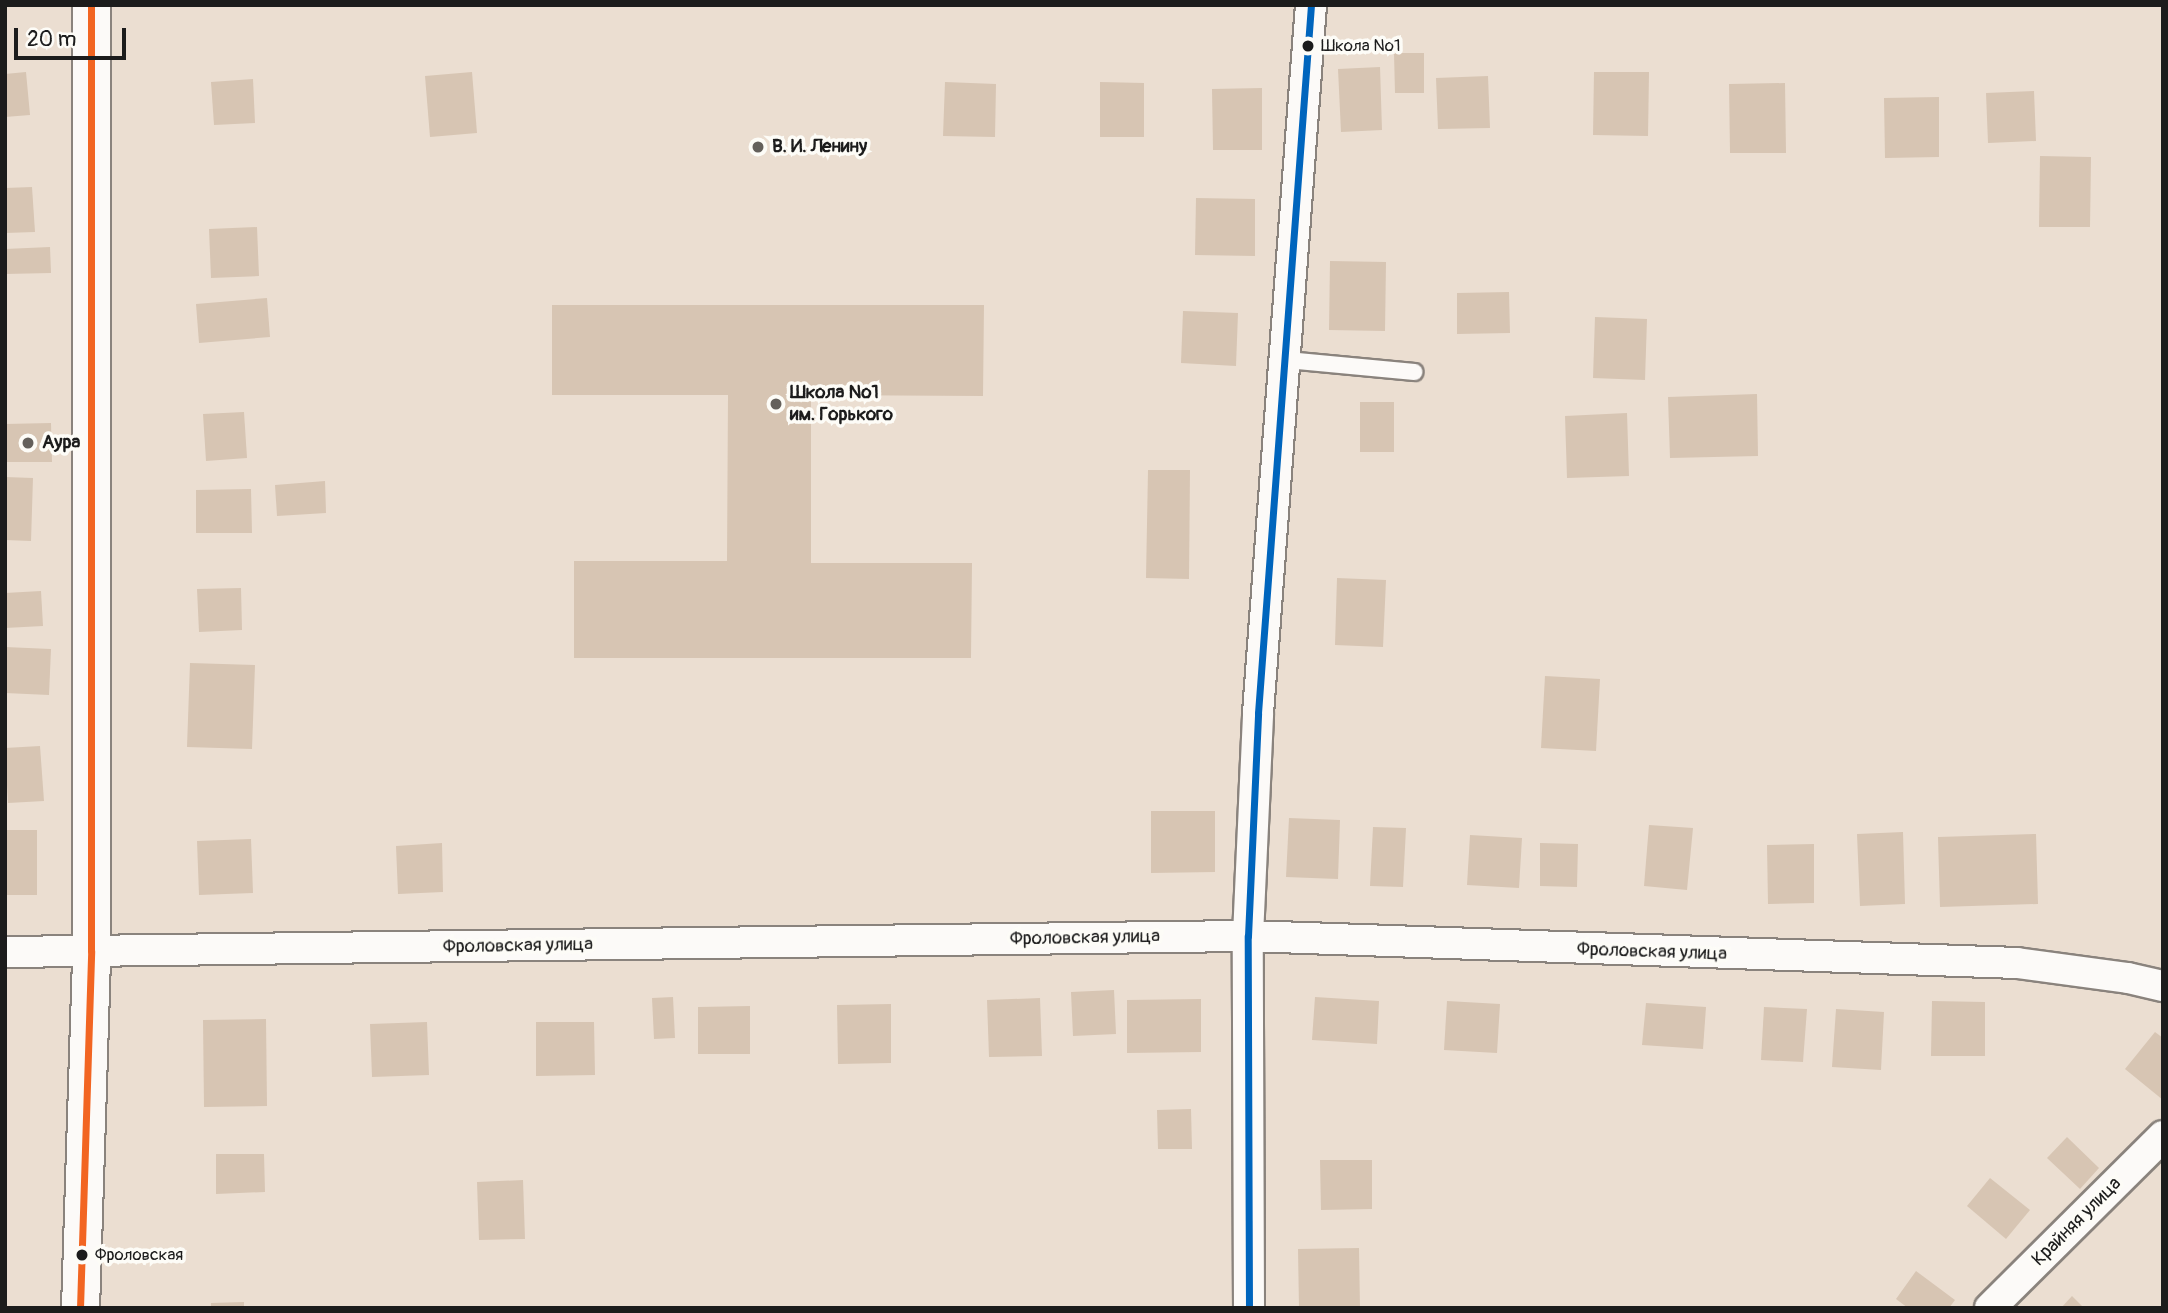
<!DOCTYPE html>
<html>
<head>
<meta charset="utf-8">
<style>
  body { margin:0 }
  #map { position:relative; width:2168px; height:1313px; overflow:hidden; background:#ebded1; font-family:Pangolin,sans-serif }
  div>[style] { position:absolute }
  .building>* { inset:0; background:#d7c5b3 }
  .roads { filter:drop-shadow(2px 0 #8a837d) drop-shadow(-2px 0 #8a837d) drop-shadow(0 2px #8a837d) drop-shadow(0 -2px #8a837d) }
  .service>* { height:16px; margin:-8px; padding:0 8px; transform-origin:8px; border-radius:8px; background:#fcfaf8 }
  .minor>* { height:30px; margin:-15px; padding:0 15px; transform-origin:15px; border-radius:15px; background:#fcfaf8 }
  .tertiary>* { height:37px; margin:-18.5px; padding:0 18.5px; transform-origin:18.5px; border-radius:18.5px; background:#fcfaf8 }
  .bus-1>* { height:7px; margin:-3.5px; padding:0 3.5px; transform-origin:3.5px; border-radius:3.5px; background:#f26522 }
  .bus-2>* { height:7px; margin:-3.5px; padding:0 3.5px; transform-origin:3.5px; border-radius:3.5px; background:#0065bd }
  .dots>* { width:19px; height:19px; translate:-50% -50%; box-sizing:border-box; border:4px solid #fdfcf7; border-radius:50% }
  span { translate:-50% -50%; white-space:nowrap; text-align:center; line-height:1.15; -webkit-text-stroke:7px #fdfcf7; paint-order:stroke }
  .bus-label { font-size:17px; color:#1c1c1c }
  .left { translate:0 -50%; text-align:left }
  .poi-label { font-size:19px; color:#1c1c1c; font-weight:700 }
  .street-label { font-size:19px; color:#1c1c1c }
  .frame { position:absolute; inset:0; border:7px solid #1c1c1c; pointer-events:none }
  .scale { position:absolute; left:14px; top:28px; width:112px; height:32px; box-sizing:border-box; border:4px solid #1c1c1c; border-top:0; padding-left:9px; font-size:21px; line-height:24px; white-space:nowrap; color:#1c1c1c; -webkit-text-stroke:5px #fdfcf7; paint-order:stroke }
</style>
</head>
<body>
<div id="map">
  <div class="building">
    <div style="clip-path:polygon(1394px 53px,1424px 53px,1424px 93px,1395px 93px)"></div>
    <div style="clip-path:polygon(1380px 67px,1382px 130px,1341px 132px,1338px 69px)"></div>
    <div style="clip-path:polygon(26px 72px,30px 115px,5px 117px,5px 74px)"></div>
    <div style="clip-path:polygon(472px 72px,477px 133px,430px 137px,425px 76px)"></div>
    <div style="clip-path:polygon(1594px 72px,1649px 72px,1648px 136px,1593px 135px)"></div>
    <div style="clip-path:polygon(1488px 76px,1490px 128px,1438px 129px,1436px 78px)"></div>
    <div style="clip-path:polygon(253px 79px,255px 123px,214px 125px,211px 82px)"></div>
    <div style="clip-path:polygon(945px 82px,996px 84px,995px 137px,943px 136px)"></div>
    <div style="clip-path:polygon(1100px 82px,1144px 83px,1144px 137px,1100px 137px)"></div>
    <div style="clip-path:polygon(1785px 83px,1786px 153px,1730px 153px,1729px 84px)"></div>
    <div style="clip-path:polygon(1262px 88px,1262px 150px,1213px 150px,1212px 89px)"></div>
    <div style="clip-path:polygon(2034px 91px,2036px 141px,1988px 143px,1986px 93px)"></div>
    <div style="clip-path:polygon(1939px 97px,1939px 157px,1885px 158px,1884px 98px)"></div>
    <div style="clip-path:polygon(2040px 156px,2091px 157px,2090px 227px,2039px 227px)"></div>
    <div style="clip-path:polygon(32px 187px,35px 232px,5px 233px,5px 188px)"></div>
    <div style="clip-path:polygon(1196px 198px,1255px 199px,1255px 256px,1195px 255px)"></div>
    <div style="clip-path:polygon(257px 227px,259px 276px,211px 278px,209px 229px)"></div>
    <div style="clip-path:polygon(50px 247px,51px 273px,5px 274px,5px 249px)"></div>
    <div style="clip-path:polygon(1330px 261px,1386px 262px,1385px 331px,1329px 330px)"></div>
    <div style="clip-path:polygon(1509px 292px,1510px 333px,1457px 334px,1457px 293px)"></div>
    <div style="clip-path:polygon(267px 298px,270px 337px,199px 343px,196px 304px)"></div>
    <div style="clip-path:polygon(552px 305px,984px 305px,983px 396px,811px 395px,811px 563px,972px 563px,971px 658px,574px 658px,574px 561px,727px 561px,728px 395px,552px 395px)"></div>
    <div style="clip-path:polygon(1183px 311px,1238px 313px,1236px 366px,1181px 363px)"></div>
    <div style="clip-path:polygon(1595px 317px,1647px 319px,1645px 380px,1593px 378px)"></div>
    <div style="clip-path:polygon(1757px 394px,1758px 456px,1670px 458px,1668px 397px)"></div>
    <div style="clip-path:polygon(1360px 402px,1394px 402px,1394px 452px,1360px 452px)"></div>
    <div style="clip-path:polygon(244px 412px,247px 458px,206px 461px,203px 414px)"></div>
    <div style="clip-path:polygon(1627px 413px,1629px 476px,1567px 478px,1565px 416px)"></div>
    <div style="clip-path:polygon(51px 423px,52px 462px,5px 462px,5px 424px)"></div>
    <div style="clip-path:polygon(1148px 470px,1190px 470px,1189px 579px,1146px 578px)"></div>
    <div style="clip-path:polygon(5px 477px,33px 478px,31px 541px,5px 540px)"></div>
    <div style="clip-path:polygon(325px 481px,326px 513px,277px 516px,275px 485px)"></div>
    <div style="clip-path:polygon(251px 489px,252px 533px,196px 533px,196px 490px)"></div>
    <div style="clip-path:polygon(1337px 578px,1386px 580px,1383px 647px,1335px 645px)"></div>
    <div style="clip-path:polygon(241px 588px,242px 630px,199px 632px,197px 589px)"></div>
    <div style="clip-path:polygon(41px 591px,43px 626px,5px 628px,5px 593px)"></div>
    <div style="clip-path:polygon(5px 647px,51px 649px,49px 695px,5px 693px)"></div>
    <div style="clip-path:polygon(190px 663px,255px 665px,252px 749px,187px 747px)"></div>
    <div style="clip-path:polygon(1545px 676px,1600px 679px,1596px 751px,1541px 748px)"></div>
    <div style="clip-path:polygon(40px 746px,44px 801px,8px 803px,5px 748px)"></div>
    <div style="clip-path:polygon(1151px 811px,1215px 811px,1215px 872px,1151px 873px)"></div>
    <div style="clip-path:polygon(1289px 818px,1340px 820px,1338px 879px,1286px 877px)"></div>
    <div style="clip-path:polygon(1649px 825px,1693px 828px,1687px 890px,1644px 886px)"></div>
    <div style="clip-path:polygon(1373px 827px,1406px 828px,1403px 887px,1370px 886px)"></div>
    <div style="clip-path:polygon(5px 830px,37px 830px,37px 895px,5px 895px)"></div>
    <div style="clip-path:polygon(1903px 832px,1905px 904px,1860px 906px,1857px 834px)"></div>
    <div style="clip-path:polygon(2036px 834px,2038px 904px,1940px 907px,1938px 837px)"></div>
    <div style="clip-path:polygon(1470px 835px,1522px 838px,1519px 888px,1467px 885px)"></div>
    <div style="clip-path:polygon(251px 839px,253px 893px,199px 895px,197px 841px)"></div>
    <div style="clip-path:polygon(442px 843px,443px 892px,398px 894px,396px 846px)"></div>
    <div style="clip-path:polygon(1540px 843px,1578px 844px,1577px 887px,1540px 886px)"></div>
    <div style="clip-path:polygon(1814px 844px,1814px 903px,1768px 904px,1767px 845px)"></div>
    <div style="clip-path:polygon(1114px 990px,1116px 1034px,1073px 1036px,1071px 992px)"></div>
    <div style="clip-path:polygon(673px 997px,675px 1038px,654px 1039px,652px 998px)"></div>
    <div style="clip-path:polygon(1315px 997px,1379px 1001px,1377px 1044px,1312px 1040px)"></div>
    <div style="clip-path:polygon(1040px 998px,1042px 1056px,989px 1057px,987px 1000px)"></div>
    <div style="clip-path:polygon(1201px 999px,1201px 1052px,1127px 1053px,1127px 1000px)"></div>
    <div style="clip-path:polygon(1447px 1001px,1500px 1004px,1497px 1053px,1444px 1050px)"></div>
    <div style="clip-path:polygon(1932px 1001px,1985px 1002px,1985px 1056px,1931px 1056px)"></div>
    <div style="clip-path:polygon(1646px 1003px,1706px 1007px,1703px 1049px,1642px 1045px)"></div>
    <div style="clip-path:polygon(891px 1004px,891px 1063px,838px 1064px,837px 1005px)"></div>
    <div style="clip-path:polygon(750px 1006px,750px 1054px,698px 1054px,698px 1007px)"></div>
    <div style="clip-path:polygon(1764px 1007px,1807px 1009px,1803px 1062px,1761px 1060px)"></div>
    <div style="clip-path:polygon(1836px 1009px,1884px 1012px,1881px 1070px,1832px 1067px)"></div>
    <div style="clip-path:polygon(266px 1019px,267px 1106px,204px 1107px,203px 1020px)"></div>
    <div style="clip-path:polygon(427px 1022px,429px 1075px,372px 1077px,370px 1024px)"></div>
    <div style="clip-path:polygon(536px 1022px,594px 1022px,595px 1075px,536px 1076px)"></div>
    <div style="clip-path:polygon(2155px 1032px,2163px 1038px,2163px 1100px,2125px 1069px)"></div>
    <div style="clip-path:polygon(1191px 1109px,1192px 1149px,1158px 1149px,1157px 1110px)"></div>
    <div style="clip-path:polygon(2067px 1137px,2099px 1168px,2080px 1189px,2047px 1158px)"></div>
    <div style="clip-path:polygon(216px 1154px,264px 1154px,265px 1192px,216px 1194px)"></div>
    <div style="clip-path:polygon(1320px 1160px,1372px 1160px,1372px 1209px,1321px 1210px)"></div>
    <div style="clip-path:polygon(1990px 1178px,2030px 1210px,2006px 1239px,1967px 1206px)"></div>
    <div style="clip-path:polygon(523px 1180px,525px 1239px,479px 1240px,477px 1182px)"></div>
    <div style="clip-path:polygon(1359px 1248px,1360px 1308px,1299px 1308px,1298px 1249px)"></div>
    <div style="clip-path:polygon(1916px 1271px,1955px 1300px,1949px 1308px,1908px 1308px,1896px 1299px)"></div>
    <div style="clip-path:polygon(2072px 1296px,2084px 1308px,2061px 1308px)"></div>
    <div style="clip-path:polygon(244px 1302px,244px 1308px,211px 1308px,211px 1303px)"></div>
  </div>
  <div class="roads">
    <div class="service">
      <div style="left:1287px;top:360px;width:128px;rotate:5.4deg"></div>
    </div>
    <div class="minor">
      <div style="left:5px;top:952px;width:1243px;rotate:-0.74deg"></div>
      <div style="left:1248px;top:936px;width:769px;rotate:2.01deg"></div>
      <div style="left:2017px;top:963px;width:112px;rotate:7.7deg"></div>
      <div style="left:2128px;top:978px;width:36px;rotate:13deg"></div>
      <div style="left:1249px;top:1308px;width:372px;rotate:-90.2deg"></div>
      <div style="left:1248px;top:936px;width:223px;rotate:-87.4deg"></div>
      <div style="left:1258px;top:713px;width:710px;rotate:-85.72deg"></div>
      <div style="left:1990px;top:1308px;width:244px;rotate:-44.8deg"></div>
    </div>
    <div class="tertiary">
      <div style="left:80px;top:1308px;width:357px;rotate:-88.2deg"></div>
      <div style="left:91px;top:951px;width:946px;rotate:-90deg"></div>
    </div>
  </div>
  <div class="bus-1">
    <div style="left:80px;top:1308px;width:357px;rotate:-88.2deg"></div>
    <div style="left:91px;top:951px;width:946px;rotate:-90deg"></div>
  </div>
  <div class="bus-2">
    <div style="left:1249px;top:1308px;width:372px;rotate:-90.2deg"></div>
    <div style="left:1248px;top:936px;width:223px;rotate:-87.4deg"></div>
    <div style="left:1258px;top:713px;width:710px;rotate:-85.72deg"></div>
  </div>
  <div class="dots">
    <div style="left:1308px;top:46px;background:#1c1c1c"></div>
    <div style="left:758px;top:147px;background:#64605b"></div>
    <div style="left:776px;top:404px;background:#64605b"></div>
    <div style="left:28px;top:443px;background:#64605b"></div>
    <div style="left:82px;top:1255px;background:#1c1c1c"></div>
  </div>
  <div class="bus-label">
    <span class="left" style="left:1321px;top:46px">Школа №1</span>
    <span class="left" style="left:95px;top:1255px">Фроловская</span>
  </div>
  <div class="poi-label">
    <span class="left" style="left:772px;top:147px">В. И. Ленину</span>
    <span class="left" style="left:790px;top:404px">Школа №1<br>им. Горького</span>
    <span class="left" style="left:42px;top:443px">Аура</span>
  </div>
  <div class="street-label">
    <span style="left:1085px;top:938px;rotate:-1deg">Фроловская улица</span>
    <span style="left:518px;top:946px;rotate:-1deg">Фроловская улица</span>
    <span style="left:1652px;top:952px;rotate:2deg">Фроловская улица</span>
    <span style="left:2077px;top:1222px;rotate:-45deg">Крайняя улица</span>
  </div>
  <div class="frame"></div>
  <div class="scale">20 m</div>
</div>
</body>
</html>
